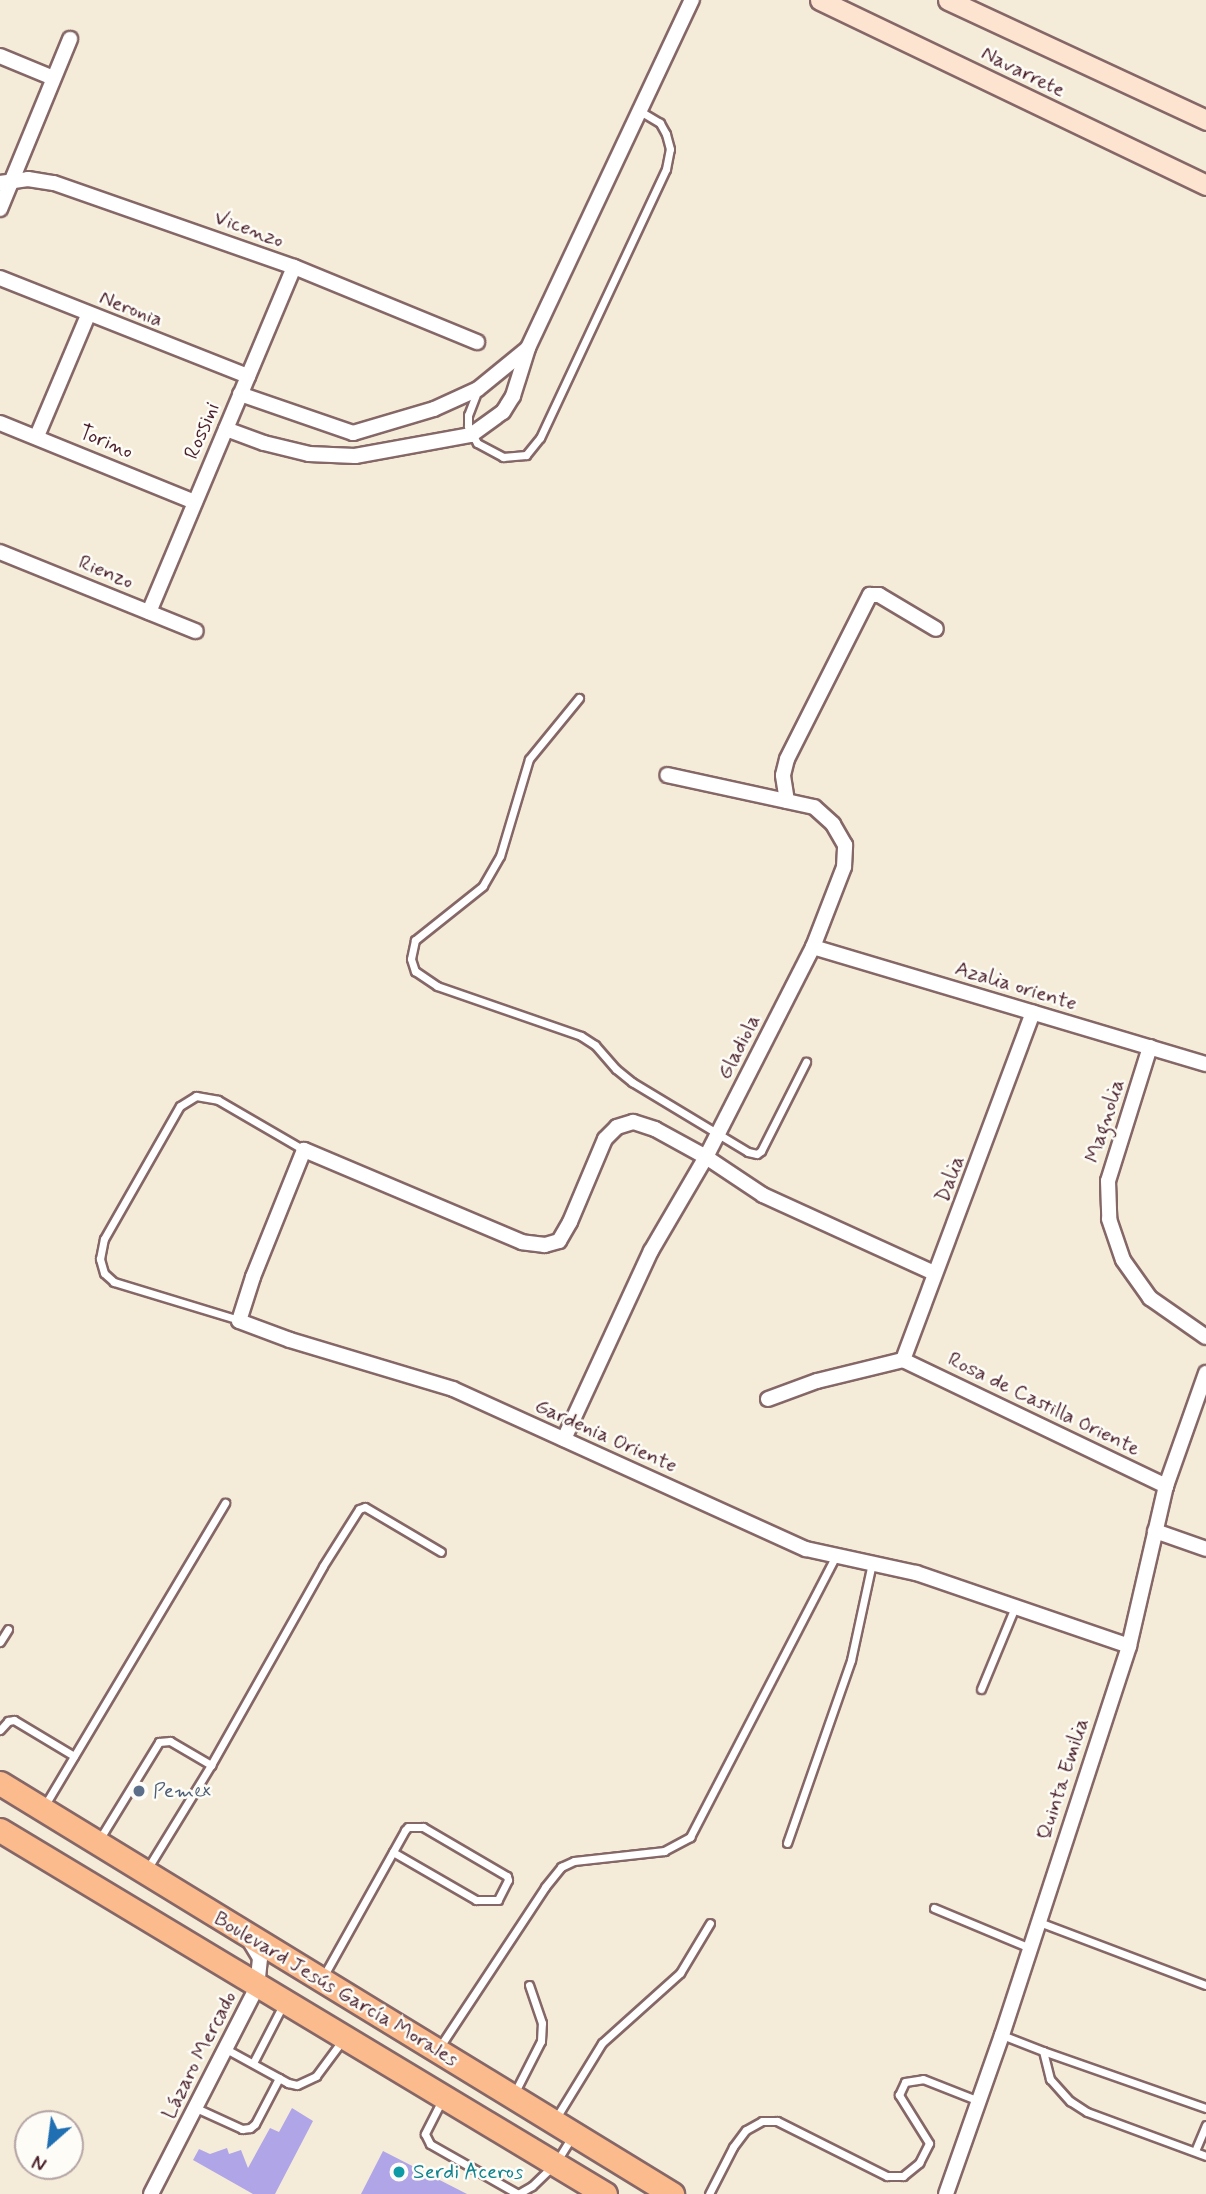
<!DOCTYPE html>
<html>
<head>
<meta charset="utf-8">
<style>
  body { margin:0 }
  #map { position:relative; width:1206px; height:2194px; overflow:hidden; background:#f4ecd8; font-family:Mynerve,sans-serif }
  div>[style] { position:absolute }
  .building>* { inset:0; background:#b0a5e7 }
  .roads { filter:drop-shadow(2px 0 #866768) drop-shadow(-2px 0 #866768) drop-shadow(0 2px #866768) drop-shadow(0 -2px #866768) }
  .lane>* { height:7px; margin:-3.5px; padding:0 3.5px; transform-origin:3.5px; border-radius:3.5px; background:#fff }
  .street>* { height:14px; margin:-7px; padding:0 7px; transform-origin:7px; border-radius:7px; background:#fff }
  .secondary>* { height:19px; margin:-9.5px; padding:0 9.5px; transform-origin:9.5px; border-radius:9.5px; background:#fde4d1 }
  .primary>* { height:23px; margin:-11.5px; padding:0 11.5px; transform-origin:11.5px; border-radius:11.5px; background:#fbbb8c }
  .dots>* { width:19px; height:19px; translate:-50% -50%; box-sizing:border-box; border:4px solid #fdfcf7; border-radius:50% }
  span { translate:-50% -50%; white-space:nowrap; text-align:center; line-height:1.15; -webkit-text-stroke:5px #fdfcf7; paint-order:stroke }
  .street-label { font-size:21px; color:#4a1f2b }
  .service-label { font-size:21px; color:#4e5e75 }
  .left { translate:0 -50%; text-align:left }
  .culture-label { font-size:21px; color:#0d838f }
  .north { position:absolute; left:14px; top:2110px; width:70px; height:70px; box-sizing:border-box; background:#fdfcf7; border:2px solid #b5a4a5; border-radius:50%; rotate:208deg; font-size:19px; font-weight:700; line-height:28px; text-align:center; color:#4a1f2b }
  .north::after { content:''; display:block; margin:auto; width:24px; height:32px; background:#1f6fb2; clip-path:polygon(50% 0,100% 100%,50% 72%,0 100%) }
</style>
</head>
<body>
<div id="map">
  <div class="building">
    <div style="clip-path:polygon(292px 2108px,313px 2121px,275px 2194px,253px 2194px,193px 2160px,199px 2149px,210px 2154px,227px 2148px,229px 2154px,241px 2150px,248px 2168px,270px 2128px,279px 2132px)"></div>
    <div style="clip-path:polygon(383px 2151px,467px 2194px,361px 2194px)"></div>
  </div>
  <div class="roads">
    <div class="lane">
      <div style="left:477px;top:392px;width:25px;rotate:111deg"></div>
      <div style="left:468px;top:415px;width:11px;rotate:90deg"></div>
      <div style="left:468px;top:426px;width:19px;rotate:62deg"></div>
      <div style="left:477px;top:443px;width:30px;rotate:28deg"></div>
      <div style="left:503px;top:457px;width:23px;rotate:-5deg"></div>
      <div style="left:526px;top:455px;width:22px;rotate:-51deg"></div>
      <div style="left:540px;top:438px;width:297px;rotate:-64.9deg"></div>
      <div style="left:666px;top:169px;width:20px;rotate:-79deg"></div>
      <div style="left:670px;top:149px;width:16px;rotate:-105deg"></div>
      <div style="left:666px;top:134px;width:13px;rotate:-119deg"></div>
      <div style="left:660px;top:123px;width:23px;rotate:-149deg"></div>
      <div style="left:579px;top:698px;width:79px;rotate:129.3deg"></div>
      <div style="left:529px;top:759px;width:101px;rotate:106.6deg"></div>
      <div style="left:500px;top:856px;width:34px;rotate:120deg"></div>
      <div style="left:483px;top:886px;width:87px;rotate:141.5deg"></div>
      <div style="left:415px;top:940px;width:19px;rotate:102deg"></div>
      <div style="left:411px;top:959px;width:13px;rotate:72deg"></div>
      <div style="left:415px;top:971px;width:27px;rotate:34deg"></div>
      <div style="left:437px;top:986px;width:152px;rotate:19.1deg"></div>
      <div style="left:581px;top:1036px;width:17px;rotate:33deg"></div>
      <div style="left:595px;top:1045px;width:32px;rotate:49deg"></div>
      <div style="left:616px;top:1069px;width:21px;rotate:39deg"></div>
      <div style="left:632px;top:1082px;width:135px;rotate:31.1deg"></div>
      <div style="left:748px;top:1152px;width:9px;rotate:13deg"></div>
      <div style="left:757px;top:1154px;width:5px;rotate:-37deg"></div>
      <div style="left:761px;top:1151px;width:100px;rotate:-63.2deg"></div>
      <div style="left:239px;top:1320px;width:131px;rotate:-163.1deg"></div>
      <div style="left:114px;top:1282px;width:13px;rotate:-138deg"></div>
      <div style="left:104px;top:1273px;width:15px;rotate:-106deg"></div>
      <div style="left:100px;top:1259px;width:20px;rotate:-79deg"></div>
      <div style="left:104px;top:1239px;width:153px;rotate:-60.3deg"></div>
      <div style="left:180px;top:1106px;width:19px;rotate:-32deg"></div>
      <div style="left:196px;top:1096px;width:22px;rotate:10deg"></div>
      <div style="left:218px;top:1100px;width:99px;rotate:30.2deg"></div>
      <div style="left:0;top:1642px;width:15px;rotate:-58deg"></div>
      <div style="left:981px;top:1689px;width:89px;rotate:-67.5deg"></div>
      <div style="left:0;top:1730px;width:12px;rotate:-48deg"></div>
      <div style="left:8px;top:1721px;width:6px;rotate:-9deg"></div>
      <div style="left:14px;top:1720px;width:70px;rotate:31deg"></div>
      <div style="left:211px;top:1765px;width:228px;rotate:-60.6deg"></div>
      <div style="left:323px;top:1566px;width:67px;rotate:-57.7deg"></div>
      <div style="left:359px;top:1509px;width:6px;rotate:-18deg"></div>
      <div style="left:365px;top:1507px;width:88px;rotate:30.6deg"></div>
      <div style="left:45px;top:1805px;width:352px;rotate:-59.2deg"></div>
      <div style="left:99px;top:1840px;width:115px;rotate:-58.5deg"></div>
      <div style="left:159px;top:1742px;width:11px;rotate:-5deg"></div>
      <div style="left:170px;top:1741px;width:48px;rotate:30.3deg"></div>
      <div style="left:211px;top:1765px;width:121px;rotate:121.5deg"></div>
      <div style="left:787px;top:1843px;width:194px;rotate:-70.7deg"></div>
      <div style="left:851px;top:1660px;width:99px;rotate:-77.8deg"></div>
      <div style="left:934px;top:1908px;width:104px;rotate:22.6deg"></div>
      <div style="left:1039px;top:1922px;width:178px;rotate:20.7deg"></div>
      <div style="left:323px;top:1977px;width:168px;rotate:-60.8deg"></div>
      <div style="left:405px;top:1830px;width:4px;rotate:-45deg"></div>
      <div style="left:408px;top:1827px;width:15px"></div>
      <div style="left:423px;top:1827px;width:97px;rotate:30.3deg"></div>
      <div style="left:507px;top:1876px;width:4px;rotate:76deg"></div>
      <div style="left:508px;top:1880px;width:22px;rotate:117deg"></div>
      <div style="left:498px;top:1900px;width:22px;rotate:180deg"></div>
      <div style="left:476px;top:1900px;width:96px;rotate:-150deg"></div>
      <div style="left:1002px;top:2035px;width:44px;rotate:21.3deg"></div>
      <div style="left:1043px;top:2051px;width:29px;rotate:76deg"></div>
      <div style="left:1050px;top:2079px;width:30px;rotate:48deg"></div>
      <div style="left:1070px;top:2101px;width:20px;rotate:33deg"></div>
      <div style="left:1087px;top:2112px;width:127px;rotate:20.3deg"></div>
      <div style="left:439px;top:2048px;width:193px;rotate:-56.6deg"></div>
      <div style="left:545px;top:1887px;width:26px;rotate:-51deg"></div>
      <div style="left:561px;top:1867px;width:14px;rotate:-25deg"></div>
      <div style="left:574px;top:1861px;width:91px;rotate:-6.3deg"></div>
      <div style="left:664px;top:1851px;width:30px;rotate:-28deg"></div>
      <div style="left:690px;top:1837px;width:318px;rotate:-62.6deg"></div>
      <div style="left:226px;top:2049px;width:71px;rotate:28.7deg"></div>
      <div style="left:288px;top:2083px;width:9px;rotate:13deg"></div>
      <div style="left:297px;top:2085px;width:21px;rotate:-25deg"></div>
      <div style="left:316px;top:2076px;width:44px;rotate:-53.4deg"></div>
      <div style="left:1043px;top:2051px;width:173px;rotate:19.3deg"></div>
      <div style="left:253px;top:2063px;width:65px;rotate:-62.7deg"></div>
      <div style="left:514px;top:2094px;width:59px;rotate:-63deg"></div>
      <div style="left:541px;top:2041px;width:18px;rotate:-87deg"></div>
      <div style="left:542px;top:2023px;width:40px;rotate:-108.9deg"></div>
      <div style="left:442px;top:2100px;width:38px;rotate:117deg"></div>
      <div style="left:425px;top:2134px;width:11px;rotate:63deg"></div>
      <div style="left:430px;top:2144px;width:101px;rotate:29.6deg"></div>
      <div style="left:518px;top:2194px;width:16px;rotate:-30deg"></div>
      <div style="left:532px;top:2186px;width:32px;rotate:-44deg"></div>
      <div style="left:555px;top:2164px;width:31px;rotate:-58deg"></div>
      <div style="left:196px;top:2108px;width:51px;rotate:24.5deg"></div>
      <div style="left:242px;top:2129px;width:8px;rotate:-7deg"></div>
      <div style="left:250px;top:2128px;width:6px;rotate:-39deg"></div>
      <div style="left:255px;top:2124px;width:52px;rotate:-62.4deg"></div>
      <div style="left:556px;top:2118px;width:88px;rotate:-58.5deg"></div>
      <div style="left:602px;top:2043px;width:105px;rotate:-41.9deg"></div>
      <div style="left:680px;top:1973px;width:58px;rotate:-59deg"></div>
      <div style="left:1195px;top:2151px;width:28px;rotate:-67deg"></div>
      <div style="left:709px;top:2194px;width:53px;rotate:-62.9deg"></div>
      <div style="left:733px;top:2147px;width:21px;rotate:-53deg"></div>
      <div style="left:746px;top:2130px;width:18px;rotate:-29deg"></div>
      <div style="left:762px;top:2121px;width:15px"></div>
      <div style="left:777px;top:2121px;width:123px;rotate:26.6deg"></div>
      <div style="left:887px;top:2176px;width:16px"></div>
      <div style="left:903px;top:2176px;width:21px;rotate:-39deg"></div>
      <div style="left:919px;top:2163px;width:22px;rotate:-63deg"></div>
      <div style="left:929px;top:2143px;width:57px;rotate:-122deg"></div>
      <div style="left:899px;top:2095px;width:14px;rotate:-65deg"></div>
      <div style="left:905px;top:2082px;width:18px;rotate:-9deg"></div>
      <div style="left:923px;top:2079px;width:60px;rotate:21.4deg"></div>
    </div>
    <div class="street">
      <div style="left:0;top:56px;width:57px;rotate:22.5deg"></div>
      <div style="left:0;top:183px;width:28px;rotate:-8deg"></div>
      <div style="left:28px;top:179px;width:26px;rotate:9deg"></div>
      <div style="left:54px;top:183px;width:254px;rotate:19.3deg"></div>
      <div style="left:294px;top:267px;width:198px;rotate:22.3deg"></div>
      <div style="left:0;top:209px;width:184px;rotate:-67.6deg"></div>
      <div style="left:0;top:278px;width:267px;rotate:21.6deg"></div>
      <div style="left:240px;top:394px;width:120px;rotate:19deg"></div>
      <div style="left:353px;top:433px;width:84px;rotate:-16.5deg"></div>
      <div style="left:434px;top:409px;width:48px;rotate:-24.4deg"></div>
      <div style="left:478px;top:389px;width:63px;rotate:-39.2deg"></div>
      <div style="left:0;top:423px;width:210px;rotate:22.1deg"></div>
      <div style="left:226px;top:429px;width:40px;rotate:20.2deg"></div>
      <div style="left:264px;top:443px;width:46px;rotate:13.7deg"></div>
      <div style="left:309px;top:454px;width:46px;rotate:2.5deg"></div>
      <div style="left:355px;top:456px;width:118px;rotate:-10.3deg"></div>
      <div style="left:471px;top:435px;width:39px;rotate:-36deg"></div>
      <div style="left:503px;top:412px;width:19px;rotate:-58deg"></div>
      <div style="left:513px;top:396px;width:50px;rotate:-72.6deg"></div>
      <div style="left:528px;top:348px;width:385px;rotate:-64.8deg"></div>
      <div style="left:37px;top:436px;width:131px;rotate:-67.1deg"></div>
      <div style="left:0;top:552px;width:211px;rotate:22deg"></div>
      <div style="left:149px;top:612px;width:374px;rotate:-67.2deg"></div>
      <div style="left:787px;top:801px;width:26px;rotate:-99deg"></div>
      <div style="left:783px;top:775px;width:16px;rotate:-76deg"></div>
      <div style="left:787px;top:759px;width:184px;rotate:-63.2deg"></div>
      <div style="left:870px;top:595px;width:9px"></div>
      <div style="left:879px;top:595px;width:66px;rotate:30.8deg"></div>
      <div style="left:813px;top:947px;width:410px;rotate:16.6deg"></div>
      <div style="left:1150px;top:1047px;width:140px;rotate:107.4deg"></div>
      <div style="left:1108px;top:1181px;width:38px;rotate:88deg"></div>
      <div style="left:1109px;top:1219px;width:43px;rotate:71.1deg"></div>
      <div style="left:1123px;top:1260px;width:47px;rotate:54.6deg"></div>
      <div style="left:1150px;top:1298px;width:68px;rotate:34.9deg"></div>
      <div style="left:934px;top:1273px;width:188px;rotate:-155.5deg"></div>
      <div style="left:763px;top:1195px;width:69px;rotate:-146.3deg"></div>
      <div style="left:706px;top:1157px;width:58px;rotate:-151.2deg"></div>
      <div style="left:655px;top:1129px;width:23px;rotate:-162deg"></div>
      <div style="left:633px;top:1122px;width:17px;rotate:163deg"></div>
      <div style="left:617px;top:1127px;width:17px;rotate:135deg"></div>
      <div style="left:605px;top:1139px;width:90px;rotate:112.9deg"></div>
      <div style="left:570px;top:1222px;width:22px;rotate:120deg"></div>
      <div style="left:559px;top:1241px;width:15px;rotate:164deg"></div>
      <div style="left:545px;top:1245px;width:23px;rotate:-173deg"></div>
      <div style="left:522px;top:1242px;width:237px;rotate:-157.1deg"></div>
      <div style="left:304px;top:1150px;width:137px;rotate:111.9deg"></div>
      <div style="left:253px;top:1277px;width:46px;rotate:107.7deg"></div>
      <div style="left:239px;top:1321px;width:54px;rotate:20.4deg"></div>
      <div style="left:290px;top:1340px;width:170px;rotate:16.7deg"></div>
      <div style="left:453px;top:1389px;width:388px;rotate:24.4deg"></div>
      <div style="left:806px;top:1549px;width:113px;rotate:12.3deg"></div>
      <div style="left:916px;top:1573px;width:225px;rotate:18.9deg"></div>
      <div style="left:903px;top:1360px;width:371px;rotate:-69.5deg"></div>
      <div style="left:903px;top:1360px;width:292px;rotate:25.6deg"></div>
      <div style="left:768px;top:1399px;width:52px;rotate:-20.2deg"></div>
      <div style="left:817px;top:1381px;width:89px;rotate:-13.7deg"></div>
      <div style="left:564px;top:1439px;width:207px;rotate:-65.2deg"></div>
      <div style="left:651px;top:1251px;width:109px;rotate:-59.7deg"></div>
      <div style="left:706px;top:1157px;width:236px;rotate:-63deg"></div>
      <div style="left:813px;top:947px;width:86px;rotate:-68.8deg"></div>
      <div style="left:844px;top:867px;width:22px;rotate:-87deg"></div>
      <div style="left:845px;top:845px;width:24px;rotate:-120deg"></div>
      <div style="left:833px;top:824px;width:25px;rotate:-138deg"></div>
      <div style="left:814px;top:807px;width:150px;rotate:-167.7deg"></div>
      <div style="left:1155px;top:1531px;width:54px;rotate:19.4deg"></div>
      <div style="left:151px;top:2194px;width:233px;rotate:-62.9deg"></div>
      <div style="left:257px;top:1987px;width:29px;rotate:-84deg"></div>
      <div style="left:260px;top:1958px;width:23px;rotate:-121deg"></div>
      <div style="left:946px;top:2194px;width:169px;rotate:-70.6deg"></div>
      <div style="left:1002px;top:2035px;width:409px;rotate:-71.9deg"></div>
      <div style="left:1129px;top:1646px;width:164px;rotate:-77deg"></div>
      <div style="left:1166px;top:1486px;width:120px;rotate:-70.5deg"></div>
    </div>
    <div class="secondary">
      <div style="left:820px;top:0;width:428px;rotate:25.6deg"></div>
      <div style="left:948px;top:0;width:285px;rotate:24.9deg"></div>
    </div>
    <div class="primary">
      <div style="left:0;top:1783px;width:788px;rotate:31.45deg"></div>
      <div style="left:0;top:1830px;width:706px;rotate:31.03deg"></div>
    </div>
  </div>
  <div class="dots">
    <div style="left:139px;top:1791px;background:#5c6f8a"></div>
    <div style="left:399px;top:2172px;background:#0f9aa8"></div>
  </div>
  <div class="street-label">
    <span style="left:1023px;top:72px;rotate:26deg">Navarrete</span>
    <span style="left:249px;top:229px;rotate:20deg">Vicenzo</span>
    <span style="left:131px;top:309px;rotate:21deg">Neronia</span>
    <span style="left:202px;top:431px;rotate:-67deg">Rossini</span>
    <span style="left:106px;top:442px;rotate:23deg">Torino</span>
    <span style="left:106px;top:572px;rotate:22deg">Rienzo</span>
    <span style="left:1016px;top:986px;rotate:17deg">Azalia oriente</span>
    <span style="left:739px;top:1047px;rotate:-63deg">Gladiola</span>
    <span style="left:1105px;top:1121px;rotate:-72deg">Magnolia</span>
    <span style="left:950px;top:1179px;rotate:-69deg">Dalia</span>
    <span style="left:1044px;top:1404px;rotate:26deg">Rosa de Castilla Oriente</span>
    <span style="left:606px;top:1436px;rotate:24deg">Gardenia Oriente</span>
    <span style="left:1063px;top:1779px;rotate:-72deg">Quinta Emilia</span>
    <span style="left:336px;top:1989px;rotate:31deg">Boulevard Jesús García Morales</span>
    <span style="left:199px;top:2055px;rotate:-63deg">Lázaro Mercado</span>
  </div>
  <div class="service-label">
    <span class="left" style="left:153px;top:1791px">Pemex</span>
  </div>
  <div class="culture-label">
    <span class="left" style="left:413px;top:2172px">Serdi Aceros</span>
  </div>
  <div class="north">N</div>
</div>
</body>
</html>
